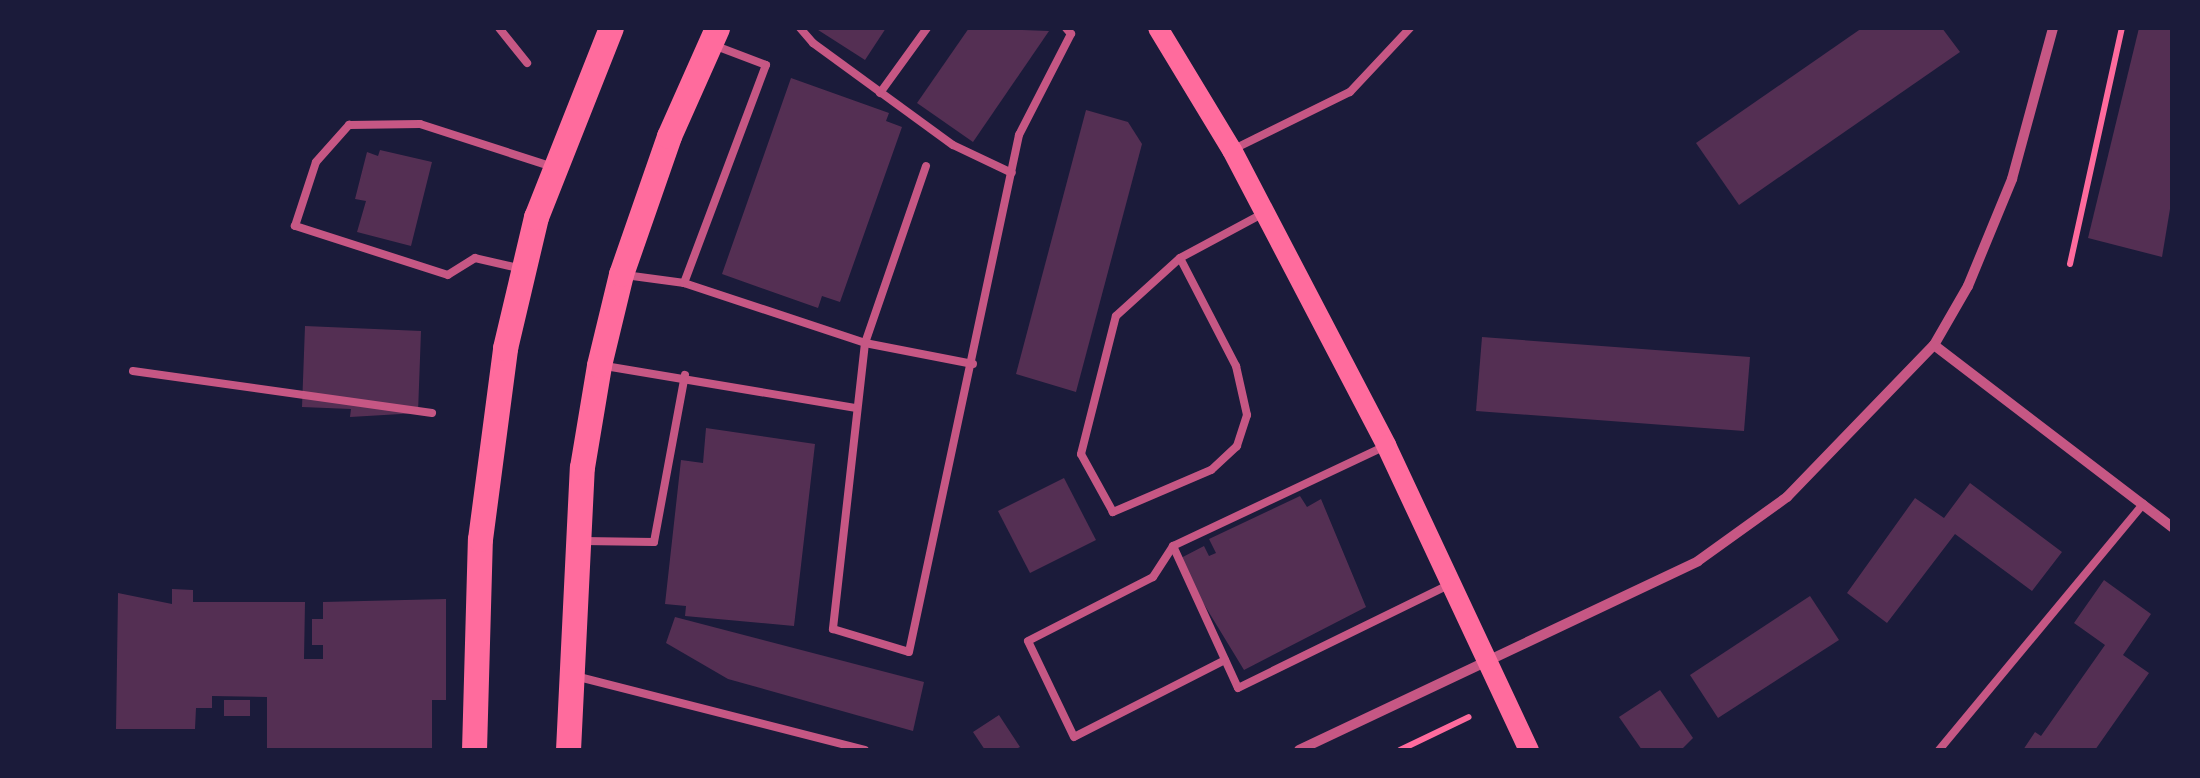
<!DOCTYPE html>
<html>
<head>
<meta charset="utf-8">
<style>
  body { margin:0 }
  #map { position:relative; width:2200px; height:778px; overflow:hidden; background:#1b1b3a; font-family:"Roboto Condensed",sans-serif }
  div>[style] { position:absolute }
  .building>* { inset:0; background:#542f53 }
  .path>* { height:6px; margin:-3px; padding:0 3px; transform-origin:3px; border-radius:3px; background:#ff6b9d }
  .service>* { height:8px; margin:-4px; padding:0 4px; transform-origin:4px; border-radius:4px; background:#c65784 }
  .minor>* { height:10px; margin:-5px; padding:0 5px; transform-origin:5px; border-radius:5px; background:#c65784 }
  .secondary>* { height:20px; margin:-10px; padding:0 10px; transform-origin:10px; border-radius:10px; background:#ff6b9d }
  .primary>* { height:25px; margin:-12.5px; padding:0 12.5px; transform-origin:12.5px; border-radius:12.5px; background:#ff6b9d }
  span { translate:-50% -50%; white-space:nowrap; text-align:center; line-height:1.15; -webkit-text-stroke:10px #1b1b3a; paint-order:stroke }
  .frame { position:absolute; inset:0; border:30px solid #1b1b3a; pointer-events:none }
</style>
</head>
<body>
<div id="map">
  <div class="building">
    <div style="clip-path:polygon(815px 28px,886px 28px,865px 60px)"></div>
    <div style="clip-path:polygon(969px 28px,1049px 31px,973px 142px,917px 103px)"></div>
    <div style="clip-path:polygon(1862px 28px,1942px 28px,1960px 52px,1739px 205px,1696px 143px)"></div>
    <div style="clip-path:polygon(2139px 28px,2172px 28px,2172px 197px,2162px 257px,2088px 238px)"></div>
    <div style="clip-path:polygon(791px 78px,889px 113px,886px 121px,902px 127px,840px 302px,822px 296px,818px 308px,722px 274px)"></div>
    <div style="clip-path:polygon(1086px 110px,1128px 122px,1142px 144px,1076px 392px,1016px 374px)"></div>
    <div style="clip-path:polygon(380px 150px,432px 162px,411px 246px,357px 232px,366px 201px,355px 199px,367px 152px,378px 156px)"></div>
    <div style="clip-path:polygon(305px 326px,421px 331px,418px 413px,350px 417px,351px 409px,302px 407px)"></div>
    <div style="clip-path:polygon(1482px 337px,1750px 357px,1744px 431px,1476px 411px)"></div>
    <div style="clip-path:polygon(706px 428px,815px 444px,794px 626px,685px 616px,686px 606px,665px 604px,681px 460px,703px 463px)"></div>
    <div style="clip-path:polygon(1064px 478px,1096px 540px,1030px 573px,998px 511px)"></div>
    <div style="clip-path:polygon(1970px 483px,2062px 552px,2032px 591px,1955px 534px,1887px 623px,1847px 593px,1915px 498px,1944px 518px)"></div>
    <div style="clip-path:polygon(1300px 496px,1307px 507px,1321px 499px,1366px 607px,1244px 670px,1177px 560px,1204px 546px,1209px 556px,1216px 553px,1209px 539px)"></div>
    <div style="clip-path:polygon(2104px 580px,2151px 614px,2123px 655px,2149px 673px,2095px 750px,2023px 750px,2035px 732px,2041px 736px,2105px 645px,2074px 623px)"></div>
    <div style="clip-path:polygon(172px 589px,193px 590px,193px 602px,305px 602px,304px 659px,323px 659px,323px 645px,312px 645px,312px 619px,323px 619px,323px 602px,446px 599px,446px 700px,432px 700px,432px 750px,267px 750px,267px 697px,212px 696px,212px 708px,196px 708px,195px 729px,116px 729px,118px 593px,172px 604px)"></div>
    <div style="clip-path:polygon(1810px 596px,1839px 640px,1718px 718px,1690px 675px)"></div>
    <div style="clip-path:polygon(675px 617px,924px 682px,913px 731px,728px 679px,666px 643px)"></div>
    <div style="clip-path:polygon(1660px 690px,1693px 738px,1681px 750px,1642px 750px,1619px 717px)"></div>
    <div style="clip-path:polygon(224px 700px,250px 700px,250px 716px,224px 716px)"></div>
    <div style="clip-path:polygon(999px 715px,1020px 747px,1014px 750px,985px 750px,973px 732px)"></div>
  </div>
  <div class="path">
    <div style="left:2070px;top:264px;width:242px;rotate:-77.6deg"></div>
    <div style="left:1400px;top:750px;width:76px;rotate:-25.6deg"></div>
  </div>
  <div class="service">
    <div style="left:499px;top:28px;width:45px;rotate:51.3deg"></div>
    <div style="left:800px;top:28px;width:20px;rotate:49deg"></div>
    <div style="left:813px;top:43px;width:173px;rotate:36.1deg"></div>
    <div style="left:953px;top:145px;width:65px;rotate:25.4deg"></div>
    <div style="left:880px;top:93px;width:80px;rotate:-54.1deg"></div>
    <div style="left:1236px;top:148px;width:127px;rotate:-26.2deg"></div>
    <div style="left:1350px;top:92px;width:88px;rotate:-46.8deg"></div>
    <div style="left:926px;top:166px;width:187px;rotate:109deg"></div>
    <div style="left:865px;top:343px;width:288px;rotate:96.4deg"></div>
    <div style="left:833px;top:629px;width:79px;rotate:16.8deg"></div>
    <div style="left:909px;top:652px;width:529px;rotate:-77.99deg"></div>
    <div style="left:1019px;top:135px;width:114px;rotate:-62.8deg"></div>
    <div style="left:1071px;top:34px;width:8px;rotate:-130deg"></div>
    <div style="left:1180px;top:258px;width:122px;rotate:62.6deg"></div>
    <div style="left:1236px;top:366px;width:50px;rotate:77.3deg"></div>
    <div style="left:1247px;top:415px;width:33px;rotate:108deg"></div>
    <div style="left:1237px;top:446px;width:35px;rotate:137deg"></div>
    <div style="left:1211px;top:470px;width:107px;rotate:156.8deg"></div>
    <div style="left:1113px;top:512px;width:66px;rotate:-118.9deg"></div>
    <div style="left:1081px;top:454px;width:142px;rotate:-75.8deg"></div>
    <div style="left:1116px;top:316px;width:86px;rotate:-42.2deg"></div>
    <div style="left:1180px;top:258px;width:93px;rotate:-28.2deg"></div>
    <div style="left:518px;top:268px;width:44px;rotate:-166.9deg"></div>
    <div style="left:475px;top:258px;width:32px;rotate:148deg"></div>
    <div style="left:448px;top:275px;width:161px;rotate:-162.2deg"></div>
    <div style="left:295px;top:226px;width:67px;rotate:-71.8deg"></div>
    <div style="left:316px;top:162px;width:50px;rotate:-48.3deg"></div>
    <div style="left:349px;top:125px;width:71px;rotate:-0.8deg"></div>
    <div style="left:420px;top:124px;width:137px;rotate:17.9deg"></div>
    <div style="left:625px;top:275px;width:60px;rotate:7.7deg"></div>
    <div style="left:684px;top:283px;width:191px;rotate:18.3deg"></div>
    <div style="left:865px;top:343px;width:110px;rotate:11deg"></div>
    <div style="left:684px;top:283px;width:233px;rotate:-69.4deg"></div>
    <div style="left:766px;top:65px;width:57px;rotate:-159.3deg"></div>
    <div style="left:605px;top:366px;width:255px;rotate:9.5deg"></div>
    <div style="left:133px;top:371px;width:302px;rotate:8deg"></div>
    <div style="left:583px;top:541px;width:71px;rotate:0.8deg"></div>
    <div style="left:654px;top:542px;width:170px;rotate:-79.5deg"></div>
    <div style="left:1173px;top:546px;width:156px;rotate:65.4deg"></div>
    <div style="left:1238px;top:688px;width:234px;rotate:-26.1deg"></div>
    <div style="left:1225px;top:660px;width:169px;rotate:153deg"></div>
    <div style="left:1074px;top:737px;width:106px;rotate:-115.6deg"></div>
    <div style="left:1028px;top:641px;width:140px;rotate:-27.1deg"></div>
    <div style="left:1153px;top:577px;width:37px;rotate:-57deg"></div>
    <div style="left:1173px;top:546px;width:232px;rotate:-25.2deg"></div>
    <div style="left:575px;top:676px;width:299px;rotate:14.3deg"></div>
    <div style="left:1939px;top:750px;width:320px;rotate:-50.3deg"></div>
  </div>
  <div class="minor">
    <div style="left:1934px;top:345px;width:300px;rotate:37.4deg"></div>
    <div style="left:1299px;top:750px;width:441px;rotate:-25.3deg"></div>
    <div style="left:1698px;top:561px;width:110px;rotate:-35.7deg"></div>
    <div style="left:1787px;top:497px;width:211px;rotate:-46deg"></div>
    <div style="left:1934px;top:345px;width:68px;rotate:-60deg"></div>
    <div style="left:1968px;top:286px;width:116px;rotate:-67.6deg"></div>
    <div style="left:2012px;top:179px;width:156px;rotate:-74.8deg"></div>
  </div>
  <div class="secondary">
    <div style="left:1158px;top:28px;width:143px;rotate:58.8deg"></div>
    <div style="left:1232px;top:150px;width:333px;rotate:62.4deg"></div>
    <div style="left:1386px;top:445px;width:337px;rotate:64.9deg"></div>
  </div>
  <div class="primary">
    <div style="left:474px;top:750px;width:211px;rotate:-88.4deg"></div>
    <div style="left:480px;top:539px;width:193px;rotate:-82.5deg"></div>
    <div style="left:505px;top:348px;width:135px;rotate:-76.7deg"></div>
    <div style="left:536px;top:217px;width:203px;rotate:-68.4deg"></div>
    <div style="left:568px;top:750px;width:283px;rotate:-87.2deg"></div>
    <div style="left:582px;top:467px;width:103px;rotate:-80.5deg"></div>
    <div style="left:599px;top:365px;width:94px;rotate:-76.4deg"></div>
    <div style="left:621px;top:274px;width:146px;rotate:-70.8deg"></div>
    <div style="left:669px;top:136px;width:118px;rotate:-66deg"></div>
  </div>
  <div class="frame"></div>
</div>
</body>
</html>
